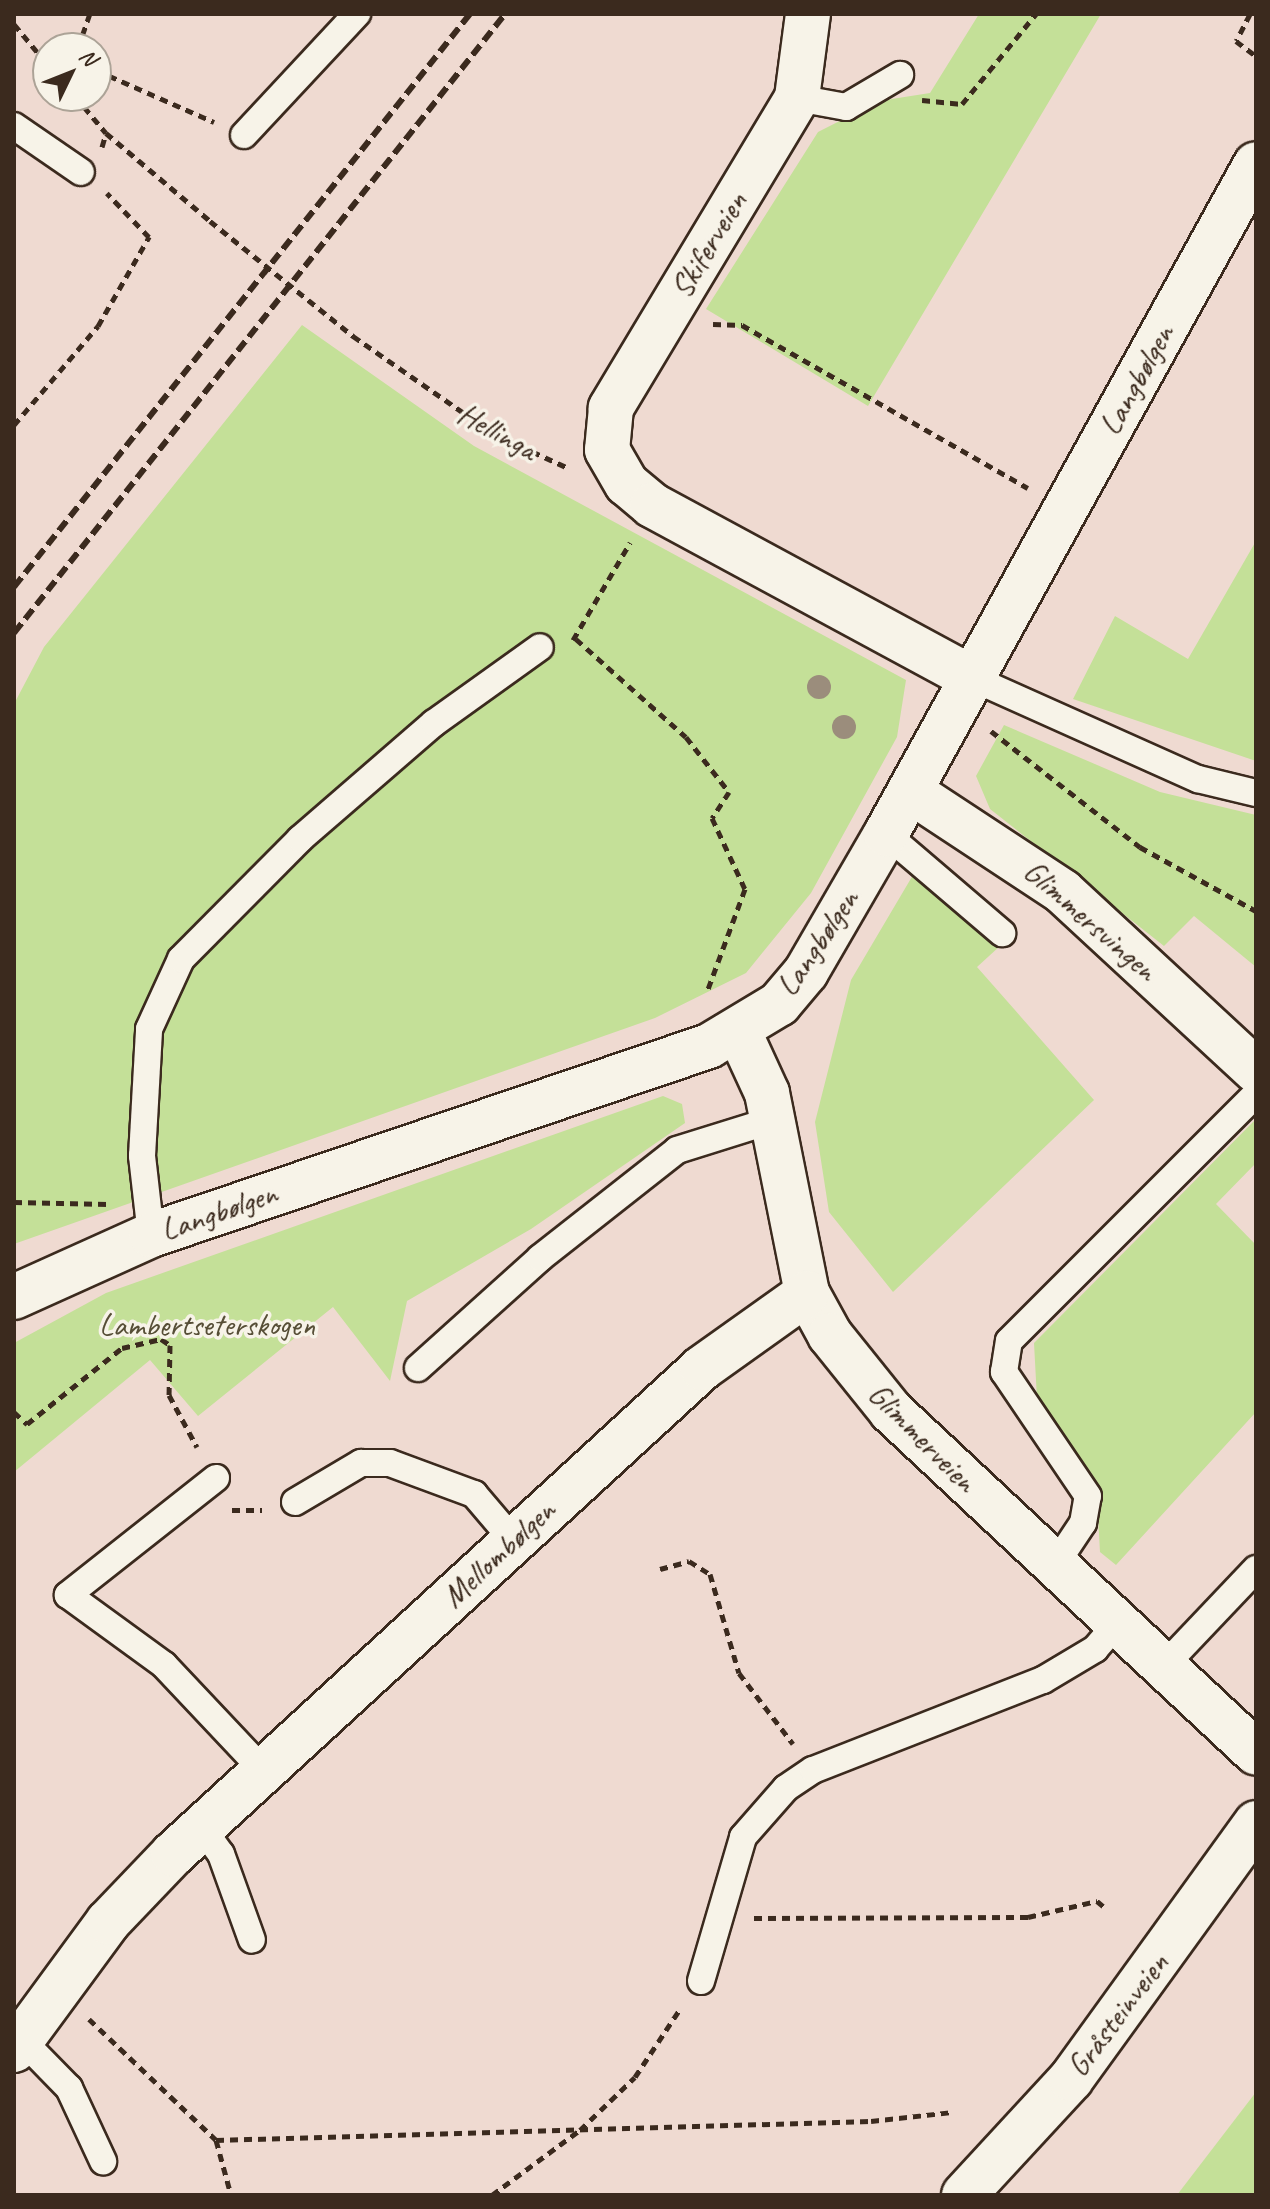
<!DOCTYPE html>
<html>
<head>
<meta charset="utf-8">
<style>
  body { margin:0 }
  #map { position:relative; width:1270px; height:2209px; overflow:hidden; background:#efdad1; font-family:Caveat,sans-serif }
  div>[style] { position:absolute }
  .green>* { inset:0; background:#c4e098 }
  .path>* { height:5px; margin-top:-2.5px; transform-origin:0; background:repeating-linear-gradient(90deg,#3b2a1e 0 8px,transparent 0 14px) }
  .roads { filter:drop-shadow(2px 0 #3b2a1e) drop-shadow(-2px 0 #3b2a1e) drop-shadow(0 2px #3b2a1e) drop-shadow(0 -2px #3b2a1e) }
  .service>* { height:26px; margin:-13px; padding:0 13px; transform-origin:13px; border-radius:13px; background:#f7f3e8 }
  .minor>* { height:44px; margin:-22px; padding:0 22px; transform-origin:22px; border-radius:22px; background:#f7f3e8 }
  .tertiary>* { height:44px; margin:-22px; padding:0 22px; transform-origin:22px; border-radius:22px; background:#f7f3e8 }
  .rail>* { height:6px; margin-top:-3px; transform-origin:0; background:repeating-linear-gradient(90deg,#3b2a1e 0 12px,transparent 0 18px) }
  .path-bridge>* { height:5px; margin-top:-2.5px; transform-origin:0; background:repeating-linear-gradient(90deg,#3b2a1e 0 8px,transparent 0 14px) }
  .trees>* { width:24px; height:24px; margin:-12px; border-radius:50%; background:#9b8d7c }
  span { translate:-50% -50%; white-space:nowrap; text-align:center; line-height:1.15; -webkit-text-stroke:7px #f7f3e8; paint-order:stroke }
  .street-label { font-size:32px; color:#3b2a1e }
  .park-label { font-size:32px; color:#564e36 }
  .frame { position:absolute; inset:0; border:16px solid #3b2a1e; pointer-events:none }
  .north { position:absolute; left:32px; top:32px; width:80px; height:80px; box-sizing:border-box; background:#f7f3e8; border:2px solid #aca397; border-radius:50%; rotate:47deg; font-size:22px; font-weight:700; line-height:32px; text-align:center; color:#3b2a1e }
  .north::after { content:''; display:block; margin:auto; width:28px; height:36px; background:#3b2a1e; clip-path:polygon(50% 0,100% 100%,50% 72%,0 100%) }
</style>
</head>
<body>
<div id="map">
  <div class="green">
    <div style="clip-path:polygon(979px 14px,1101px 14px,868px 406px,706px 309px,818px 132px,879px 101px,930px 93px)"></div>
    <div style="clip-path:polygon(302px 325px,474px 446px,906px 680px,897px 737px,811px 893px,746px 973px,655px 1018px,14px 1244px,14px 704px,44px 647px)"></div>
    <div style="clip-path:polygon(1256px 541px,1256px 761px,1073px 699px,1115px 616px,1188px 659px)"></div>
    <div style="clip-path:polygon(1004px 725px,1160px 792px,1256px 815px,1256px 967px,1194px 916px,1164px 946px,990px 809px,976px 776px)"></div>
    <div style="clip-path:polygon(913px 875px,1000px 946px,977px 967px,1094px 1100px,893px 1292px,829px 1212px,815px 1122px,851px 980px)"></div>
    <div style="clip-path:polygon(663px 1096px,682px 1104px,685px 1123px,531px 1229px,407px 1301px,390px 1381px,333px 1307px,198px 1416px,150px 1360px,14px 1472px,14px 1343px,106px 1293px)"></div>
    <div style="clip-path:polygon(1256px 1119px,1256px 1163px,1216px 1204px,1256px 1245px,1256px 1412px,1116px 1565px,1100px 1552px,1096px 1480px,1037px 1399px,1034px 1343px)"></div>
    <div style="clip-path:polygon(1256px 2092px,1256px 2195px,1177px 2195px)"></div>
  </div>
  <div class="path">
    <div style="left:1250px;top:14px;width:30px;rotate:117deg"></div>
    <div style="left:1236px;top:41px;width:25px;rotate:37deg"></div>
    <div style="left:14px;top:24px;width:53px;rotate:50.3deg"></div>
    <div style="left:78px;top:48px;width:36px;rotate:-71deg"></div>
    <div style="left:96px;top:70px;width:129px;rotate:23.8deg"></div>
    <div style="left:75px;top:96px;width:48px;rotate:50deg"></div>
    <div style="left:106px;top:133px;width:136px;rotate:40.2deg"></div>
    <div style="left:922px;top:100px;width:40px;rotate:5.7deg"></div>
    <div style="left:962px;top:104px;width:117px;rotate:-50.6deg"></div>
    <div style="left:102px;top:147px;width:15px;rotate:-74deg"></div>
    <div style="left:713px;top:324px;width:29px;rotate:2deg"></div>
    <div style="left:742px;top:325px;width:329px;rotate:29.7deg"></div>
    <div style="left:353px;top:336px;width:172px;rotate:34.8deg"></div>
    <div style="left:494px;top:434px;width:79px;rotate:24.6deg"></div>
    <div style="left:14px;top:425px;width:130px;rotate:-49.7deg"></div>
    <div style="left:98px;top:326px;width:103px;rotate:-60.2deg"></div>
    <div style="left:149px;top:237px;width:61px;rotate:-133.7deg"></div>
    <div style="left:576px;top:639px;width:147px;rotate:41.7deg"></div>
    <div style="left:686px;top:737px;width:70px;rotate:52deg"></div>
    <div style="left:729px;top:792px;width:31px;rotate:123deg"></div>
    <div style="left:712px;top:818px;width:78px;rotate:65.1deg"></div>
    <div style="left:745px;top:889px;width:110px;rotate:110.3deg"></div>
    <div style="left:573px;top:640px;width:113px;rotate:-59.6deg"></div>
    <div style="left:991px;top:731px;width:189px;rotate:37.9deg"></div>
    <div style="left:1140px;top:847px;width:132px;rotate:28.9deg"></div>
    <div style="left:14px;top:1202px;width:94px;rotate:1.2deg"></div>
    <div style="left:14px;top:1412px;width:18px;rotate:43deg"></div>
    <div style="left:27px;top:1424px;width:122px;rotate:-38.7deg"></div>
    <div style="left:122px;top:1348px;width:40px;rotate:-13deg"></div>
    <div style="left:161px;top:1339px;width:11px;rotate:34deg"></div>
    <div style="left:170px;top:1345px;width:50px;rotate:91.1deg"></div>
    <div style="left:169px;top:1395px;width:59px;rotate:61.7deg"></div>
    <div style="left:232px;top:1510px;width:30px"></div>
    <div style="left:660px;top:1569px;width:30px;rotate:-15deg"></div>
    <div style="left:689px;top:1561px;width:25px;rotate:32deg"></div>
    <div style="left:710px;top:1574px;width:103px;rotate:73.7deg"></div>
    <div style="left:739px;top:1673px;width:89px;rotate:52.7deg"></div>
    <div style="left:754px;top:1918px;width:274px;rotate:-0.2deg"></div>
    <div style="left:1028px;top:1917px;width:71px;rotate:-13.1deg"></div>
    <div style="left:1097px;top:1901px;width:8px;rotate:40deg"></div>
    <div style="left:89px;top:2019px;width:175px;rotate:43.6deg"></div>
    <div style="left:216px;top:2140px;width:57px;rotate:74.7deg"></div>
    <div style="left:216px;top:2140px;width:655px;rotate:-1.66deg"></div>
    <div style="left:871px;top:2121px;width:81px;rotate:-6.3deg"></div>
    <div style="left:492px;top:2195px;width:109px;rotate:-36.5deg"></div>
    <div style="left:580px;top:2130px;width:76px;rotate:-43.9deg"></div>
    <div style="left:635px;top:2077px;width:82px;rotate:-56.5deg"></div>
  </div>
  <div class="roads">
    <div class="service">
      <div style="left:797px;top:98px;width:50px;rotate:10.4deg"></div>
      <div style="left:846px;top:107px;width:63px;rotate:-30.7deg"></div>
      <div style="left:14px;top:126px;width:81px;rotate:34.5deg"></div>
      <div style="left:244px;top:135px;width:166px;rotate:-47deg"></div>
      <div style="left:972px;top:678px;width:248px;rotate:24.1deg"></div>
      <div style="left:1198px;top:779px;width:60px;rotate:13.6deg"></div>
      <div style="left:886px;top:834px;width:153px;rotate:40.5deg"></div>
      <div style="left:151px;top:1235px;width:80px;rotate:-96.5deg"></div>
      <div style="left:142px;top:1156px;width:127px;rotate:-86.8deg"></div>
      <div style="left:149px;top:1029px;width:77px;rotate:-65.4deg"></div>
      <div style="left:181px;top:959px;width:169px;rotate:-45.2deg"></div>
      <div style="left:300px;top:839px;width:177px;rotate:-40.9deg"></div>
      <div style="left:434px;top:723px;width:130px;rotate:-35.6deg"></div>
      <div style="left:418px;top:1368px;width:164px;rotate:-42deg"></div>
      <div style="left:540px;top:1258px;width:174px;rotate:-38.2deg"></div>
      <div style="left:677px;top:1150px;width:101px;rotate:-17.4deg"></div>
      <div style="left:216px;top:1478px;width:189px;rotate:141.7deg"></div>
      <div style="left:68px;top:1595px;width:119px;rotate:36.1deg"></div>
      <div style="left:164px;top:1665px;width:146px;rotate:46.7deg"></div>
      <div style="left:295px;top:1502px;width:77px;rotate:-30.6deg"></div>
      <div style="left:361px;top:1463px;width:29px"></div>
      <div style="left:390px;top:1463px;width:90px;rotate:20.3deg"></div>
      <div style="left:474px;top:1494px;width:62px;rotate:49.6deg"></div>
      <div style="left:1053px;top:1568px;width:54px;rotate:-56.3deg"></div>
      <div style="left:1083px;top:1523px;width:27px;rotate:-80deg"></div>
      <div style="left:1088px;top:1496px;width:150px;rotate:-124.1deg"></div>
      <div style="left:1004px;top:1372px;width:31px;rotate:-81deg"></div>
      <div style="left:1009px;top:1341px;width:349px;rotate:-45deg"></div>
      <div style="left:1161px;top:1669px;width:138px;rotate:-46.5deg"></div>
      <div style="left:202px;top:1828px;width:32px;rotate:54deg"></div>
      <div style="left:221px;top:1854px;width:91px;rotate:70.2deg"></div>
      <div style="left:701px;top:1981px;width:150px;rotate:-73.7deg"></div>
      <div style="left:743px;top:1837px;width:65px;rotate:-48.7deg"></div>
      <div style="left:786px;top:1788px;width:32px;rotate:-34deg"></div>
      <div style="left:813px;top:1770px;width:247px;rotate:-21.4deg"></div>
      <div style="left:1043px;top:1680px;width:61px;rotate:-30.8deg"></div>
      <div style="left:1095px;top:1649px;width:30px;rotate:-49deg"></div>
      <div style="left:21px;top:2039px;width:69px;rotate:45.6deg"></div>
      <div style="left:69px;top:2088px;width:81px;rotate:65deg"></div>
    </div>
    <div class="minor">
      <div style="left:808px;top:14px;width:85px;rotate:97.5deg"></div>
      <div style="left:797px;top:98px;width:362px;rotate:121deg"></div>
      <div style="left:611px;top:408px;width:42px;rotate:95.4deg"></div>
      <div style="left:607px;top:450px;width:39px;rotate:60deg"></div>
      <div style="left:627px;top:484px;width:33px;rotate:40deg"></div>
      <div style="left:652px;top:505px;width:364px;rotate:28.4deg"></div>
      <div style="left:910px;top:791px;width:183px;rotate:33.4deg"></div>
      <div style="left:1063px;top:892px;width:263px;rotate:42.8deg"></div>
      <div style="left:739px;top:1032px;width:67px;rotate:65.3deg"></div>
      <div style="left:767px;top:1093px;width:204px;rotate:78.7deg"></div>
      <div style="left:807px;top:1293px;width:48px;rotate:61.3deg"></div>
      <div style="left:830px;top:1335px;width:97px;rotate:51.2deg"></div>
      <div style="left:891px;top:1411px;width:500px;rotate:43.1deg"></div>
      <div style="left:14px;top:2050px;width:159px;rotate:-53.7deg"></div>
      <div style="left:108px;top:1922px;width:94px;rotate:-46.3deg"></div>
      <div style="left:173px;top:1854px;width:718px;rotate:-42.57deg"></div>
      <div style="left:702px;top:1368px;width:129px;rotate:-35.5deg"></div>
      <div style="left:964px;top:2195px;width:158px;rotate:-47.3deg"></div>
      <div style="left:1071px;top:2079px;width:316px;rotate:-54.1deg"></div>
    </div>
    <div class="tertiary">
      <div style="left:14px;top:1297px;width:150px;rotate:-24.3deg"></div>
      <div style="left:151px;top:1235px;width:589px;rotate:-18.71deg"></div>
      <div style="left:709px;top:1046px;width:82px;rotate:-31deg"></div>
      <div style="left:779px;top:1004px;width:42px;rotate:-49.8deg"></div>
      <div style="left:806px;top:972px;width:160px;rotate:-59.9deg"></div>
      <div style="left:886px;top:834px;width:765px;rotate:-61.09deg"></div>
    </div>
  </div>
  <div class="rail">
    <div style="left:14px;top:587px;width:732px;rotate:-51.49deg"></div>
    <div style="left:14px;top:633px;width:790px;rotate:-51.58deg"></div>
  </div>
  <div class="path-bridge">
    <div style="left:210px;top:221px;width:184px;rotate:38.8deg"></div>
  </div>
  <div class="trees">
    <div style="left:819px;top:687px"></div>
    <div style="left:844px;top:727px"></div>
  </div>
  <div class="street-label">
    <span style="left:709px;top:245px;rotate:-59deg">Skiferveien</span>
    <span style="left:1137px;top:380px;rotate:-61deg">Langbølgen</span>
    <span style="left:497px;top:432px;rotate:29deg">Hellinga</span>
    <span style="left:1090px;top:921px;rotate:41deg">Glimmersvingen</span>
    <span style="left:818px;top:943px;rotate:-56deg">Langbølgen</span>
    <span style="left:219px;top:1212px;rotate:-19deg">Langbølgen</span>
    <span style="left:922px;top:1438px;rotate:45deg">Glimmerveien</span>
    <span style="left:499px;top:1554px;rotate:-43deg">Mellombølgen</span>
    <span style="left:1118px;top:2015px;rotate:-53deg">Gråsteinveien</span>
  </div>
  <div class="park-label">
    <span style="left:207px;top:1325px">Lambertseterskogen</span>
  </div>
  <div class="frame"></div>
  <div class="north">N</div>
</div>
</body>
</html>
